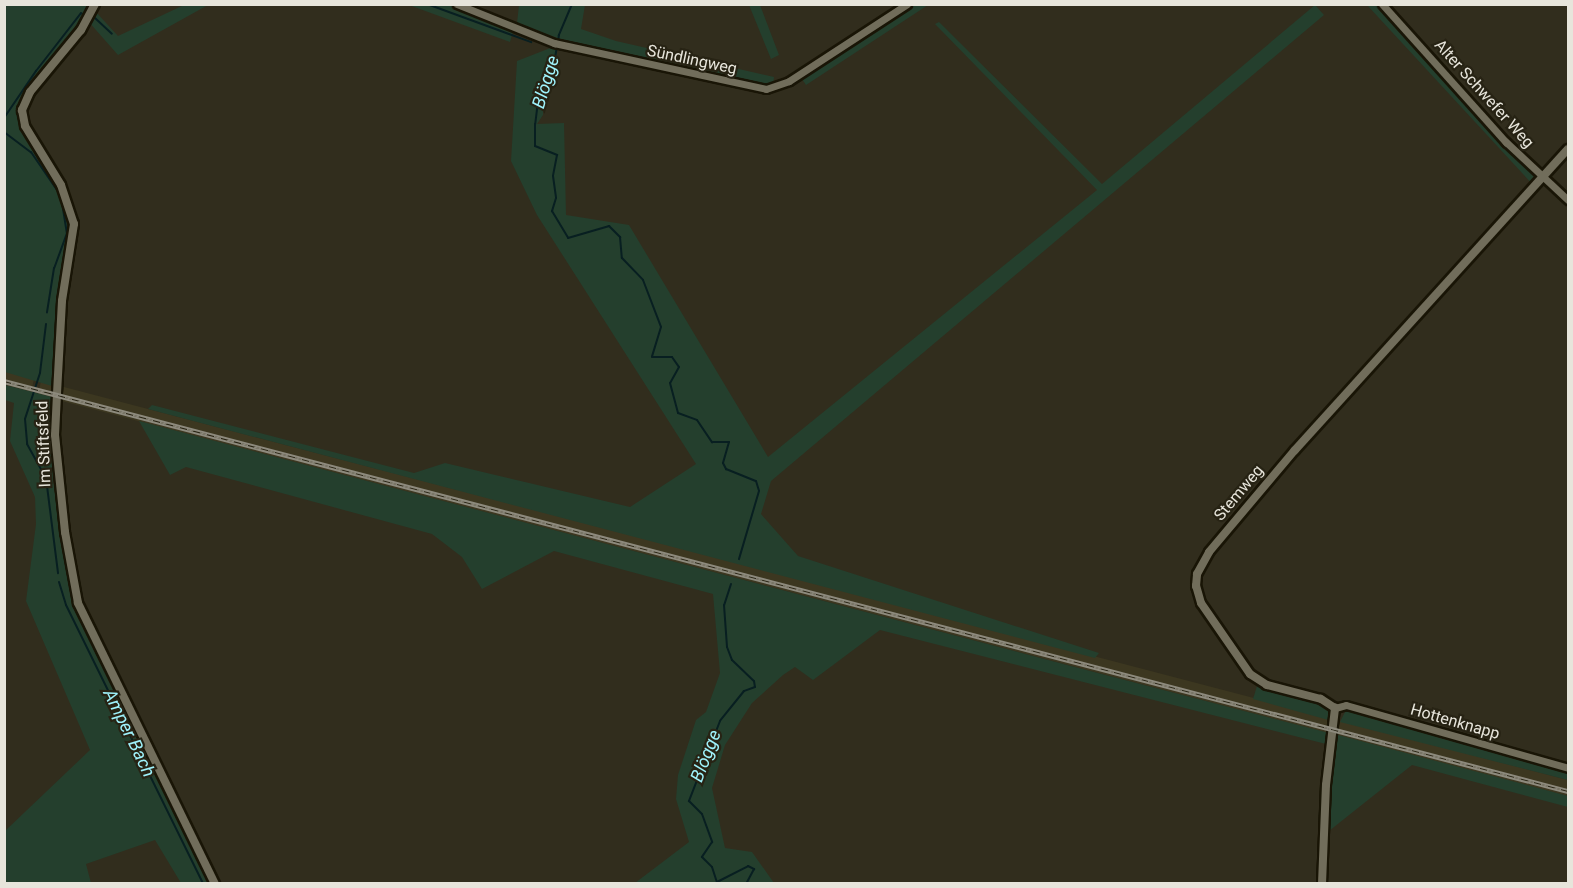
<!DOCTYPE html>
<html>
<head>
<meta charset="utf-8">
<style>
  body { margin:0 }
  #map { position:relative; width:1573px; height:888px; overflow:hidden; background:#312d1d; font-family:Roboto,sans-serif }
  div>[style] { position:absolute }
  .built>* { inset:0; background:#3c3720 }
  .green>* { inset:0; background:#243f2d }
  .stream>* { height:2px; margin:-1px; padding:0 1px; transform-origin:1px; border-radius:1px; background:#081f21 }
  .roads { filter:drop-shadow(2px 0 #191506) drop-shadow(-2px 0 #191506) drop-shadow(0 2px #191506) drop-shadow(0 -2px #191506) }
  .minor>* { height:7px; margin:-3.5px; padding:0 3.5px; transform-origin:3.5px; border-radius:3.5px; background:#716d5b }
  .tertiary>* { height:8px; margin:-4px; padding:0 4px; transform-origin:4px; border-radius:4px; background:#716d5b }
  .rail>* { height:4.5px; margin-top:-2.25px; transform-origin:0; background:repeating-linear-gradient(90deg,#272314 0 7px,#8d8a7d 0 14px); box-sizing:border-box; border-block:2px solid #8d8a7d }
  span { translate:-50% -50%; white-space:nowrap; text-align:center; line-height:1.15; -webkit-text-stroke:4.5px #272314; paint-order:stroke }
  .street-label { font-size:16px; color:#e7e5db }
  .water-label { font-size:18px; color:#9ff2fb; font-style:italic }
  .frame { position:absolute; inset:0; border:6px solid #e7e5db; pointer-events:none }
</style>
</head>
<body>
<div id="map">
  <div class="built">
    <div style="clip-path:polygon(4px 371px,34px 379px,31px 392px,5px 385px)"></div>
    <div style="clip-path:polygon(41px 381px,1568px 780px,1568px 796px,62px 401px,38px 394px)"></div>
  </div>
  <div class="green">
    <div style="clip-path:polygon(4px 5px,91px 5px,79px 29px,21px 109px,71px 206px,77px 234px,60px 303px,52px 386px,5px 372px)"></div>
    <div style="clip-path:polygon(184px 5px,208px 5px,118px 55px,88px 21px,95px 11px,118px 36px)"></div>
    <div style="clip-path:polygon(409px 5px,448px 5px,479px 15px,514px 28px,510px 42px)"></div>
    <div style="clip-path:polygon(519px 5px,585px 5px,581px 29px,616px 41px,774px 77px,773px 86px,759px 86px,608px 53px,550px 36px,517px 23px)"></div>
    <div style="clip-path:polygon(749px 5px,760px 5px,779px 55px,771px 59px)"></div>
    <div style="clip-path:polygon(911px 5px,928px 5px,806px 85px,800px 76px)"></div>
    <div style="clip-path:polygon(1315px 5px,1324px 15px,771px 481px,761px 514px,798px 556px,1099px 653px,1095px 658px,148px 409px,152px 405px,414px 473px,445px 463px,630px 507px,696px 464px,537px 215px,511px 161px,517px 61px,558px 45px,554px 70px,543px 99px,543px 115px,537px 124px,564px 123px,566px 215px,629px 225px,768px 457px,1097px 190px,935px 24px,939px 22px,1102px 184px)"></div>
    <div style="clip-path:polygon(1367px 5px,1378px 5px,1535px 173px,1534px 186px)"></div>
    <div style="clip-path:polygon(5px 385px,52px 397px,53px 481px,72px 605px,208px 883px,181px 883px,155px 840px,86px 864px,91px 883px,5px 883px,5px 831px,90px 750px,26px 601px,36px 524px,35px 497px,10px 441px,14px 403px,5px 400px)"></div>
    <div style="clip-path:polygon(139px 421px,1071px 666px,1329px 733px,1326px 744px,880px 630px,813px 680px,795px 667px,783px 675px,752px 703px,725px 745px,712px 788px,725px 848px,752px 852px,774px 883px,635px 883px,689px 842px,676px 799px,678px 775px,696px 720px,706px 712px,720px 673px,713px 594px,554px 551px,482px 589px,462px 557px,432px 534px,186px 467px,170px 475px)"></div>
    <div style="clip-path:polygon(1257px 686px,1322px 704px,1329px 709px,1332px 721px,1253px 699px)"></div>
    <div style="clip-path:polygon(1352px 711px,1568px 771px,1568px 780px,1340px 722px,1345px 712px)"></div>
    <div style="clip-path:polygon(1338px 735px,1568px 796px,1568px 807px,1412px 765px,1329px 831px,1330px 782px)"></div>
  </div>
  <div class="stream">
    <div style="left:427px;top:4px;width:111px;rotate:20.1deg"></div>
    <div style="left:572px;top:4px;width:34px;rotate:113deg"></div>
    <div style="left:559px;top:35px;width:35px;rotate:100deg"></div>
    <div style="left:553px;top:69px;width:28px;rotate:120deg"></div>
    <div style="left:539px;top:93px;width:31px;rotate:97deg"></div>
    <div style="left:535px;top:124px;width:22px;rotate:90deg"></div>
    <div style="left:535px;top:146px;width:24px;rotate:22deg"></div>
    <div style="left:557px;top:155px;width:21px;rotate:101deg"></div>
    <div style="left:553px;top:176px;width:22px;rotate:82deg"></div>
    <div style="left:556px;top:198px;width:14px;rotate:107deg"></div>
    <div style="left:552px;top:211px;width:31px;rotate:59deg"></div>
    <div style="left:568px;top:238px;width:43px;rotate:-16.3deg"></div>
    <div style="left:609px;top:226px;width:16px;rotate:45deg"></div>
    <div style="left:620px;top:237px;width:21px;rotate:85deg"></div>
    <div style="left:622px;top:258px;width:30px;rotate:46deg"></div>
    <div style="left:643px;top:280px;width:50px;rotate:69deg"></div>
    <div style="left:661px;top:327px;width:31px;rotate:107deg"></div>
    <div style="left:652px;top:357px;width:20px"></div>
    <div style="left:672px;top:357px;width:12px;rotate:55deg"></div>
    <div style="left:679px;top:367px;width:18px;rotate:119deg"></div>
    <div style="left:670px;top:383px;width:31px;rotate:75deg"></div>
    <div style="left:678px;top:413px;width:20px;rotate:20deg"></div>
    <div style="left:697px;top:420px;width:27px;rotate:56deg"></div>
    <div style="left:712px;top:442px;width:17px"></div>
    <div style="left:729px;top:442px;width:22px;rotate:106deg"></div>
    <div style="left:723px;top:463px;width:7px;rotate:63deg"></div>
    <div style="left:726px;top:469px;width:32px;rotate:22deg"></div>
    <div style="left:756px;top:481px;width:10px;rotate:73deg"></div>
    <div style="left:759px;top:491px;width:71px;rotate:106.4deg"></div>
    <div style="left:95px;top:18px;width:23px;rotate:43deg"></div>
    <div style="left:4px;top:118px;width:57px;rotate:-55.8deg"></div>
    <div style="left:36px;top:71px;width:73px;rotate:-52.2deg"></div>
    <div style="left:81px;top:13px;width:4px;rotate:34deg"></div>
    <div style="left:4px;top:132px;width:34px;rotate:37deg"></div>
    <div style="left:31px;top:152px;width:53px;rotate:55.7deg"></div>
    <div style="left:61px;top:196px;width:37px;rotate:81deg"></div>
    <div style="left:67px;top:233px;width:37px;rotate:110deg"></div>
    <div style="left:54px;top:268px;width:45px;rotate:99deg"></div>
    <div style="left:46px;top:324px;width:49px;rotate:97deg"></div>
    <div style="left:40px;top:373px;width:48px;rotate:108.1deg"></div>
    <div style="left:25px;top:419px;width:25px;rotate:85deg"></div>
    <div style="left:27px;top:444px;width:39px;rotate:61deg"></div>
    <div style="left:46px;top:478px;width:96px;rotate:82.8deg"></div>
    <div style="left:59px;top:582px;width:24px;rotate:73deg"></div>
    <div style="left:66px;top:605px;width:311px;rotate:63.8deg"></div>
    <div style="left:731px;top:584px;width:22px;rotate:108deg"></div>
    <div style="left:724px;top:605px;width:42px;rotate:85.9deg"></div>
    <div style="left:727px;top:647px;width:14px;rotate:69deg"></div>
    <div style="left:732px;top:660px;width:30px;rotate:44deg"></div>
    <div style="left:754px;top:681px;width:6px;rotate:81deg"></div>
    <div style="left:755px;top:687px;width:12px;rotate:160deg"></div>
    <div style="left:744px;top:691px;width:38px;rotate:129deg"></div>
    <div style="left:720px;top:721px;width:86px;rotate:111.2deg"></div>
    <div style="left:689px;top:801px;width:18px;rotate:45deg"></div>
    <div style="left:702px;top:814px;width:30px;rotate:70deg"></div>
    <div style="left:712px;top:842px;width:18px;rotate:124deg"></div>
    <div style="left:702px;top:857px;width:14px;rotate:45deg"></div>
    <div style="left:712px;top:867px;width:16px;rotate:72deg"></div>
    <div style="left:717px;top:882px;width:35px;rotate:-27deg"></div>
    <div style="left:748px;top:866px;width:7px;rotate:27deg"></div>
    <div style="left:754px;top:869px;width:17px;rotate:118deg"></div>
  </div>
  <div class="roads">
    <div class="minor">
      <div style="left:457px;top:4px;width:105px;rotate:21.9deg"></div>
      <div style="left:554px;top:43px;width:217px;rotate:12.2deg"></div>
      <div style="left:766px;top:89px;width:24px;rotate:-19deg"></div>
      <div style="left:789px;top:81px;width:141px;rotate:-33.1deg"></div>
      <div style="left:1382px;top:4px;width:186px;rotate:48.1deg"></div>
      <div style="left:1506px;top:142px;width:85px;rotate:43.1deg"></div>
      <div style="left:1335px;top:708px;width:11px;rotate:-15deg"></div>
      <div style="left:1346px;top:705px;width:231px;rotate:15.8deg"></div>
    </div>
    <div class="tertiary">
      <div style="left:95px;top:4px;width:30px;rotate:118deg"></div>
      <div style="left:81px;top:30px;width:80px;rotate:129.4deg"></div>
      <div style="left:30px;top:92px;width:20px;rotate:114deg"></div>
      <div style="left:22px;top:110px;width:16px;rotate:79deg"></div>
      <div style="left:25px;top:126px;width:69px;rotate:58.6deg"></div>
      <div style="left:61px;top:185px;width:41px;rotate:71.6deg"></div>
      <div style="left:74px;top:224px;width:78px;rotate:98.9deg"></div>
      <div style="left:62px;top:301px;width:93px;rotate:93.1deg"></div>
      <div style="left:57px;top:394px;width:41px;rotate:92.8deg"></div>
      <div style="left:55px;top:435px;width:98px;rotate:84.1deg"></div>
      <div style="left:65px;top:532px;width:72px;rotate:79.6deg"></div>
      <div style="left:78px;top:603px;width:313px;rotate:64deg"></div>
      <div style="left:1322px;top:884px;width:99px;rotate:-87.7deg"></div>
      <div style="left:1326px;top:785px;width:78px;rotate:-83.3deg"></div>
      <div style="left:1335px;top:708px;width:17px;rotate:-147deg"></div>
      <div style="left:1321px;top:699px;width:56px;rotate:-165.5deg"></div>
      <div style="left:1267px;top:685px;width:20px;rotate:-147deg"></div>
      <div style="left:1250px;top:674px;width:86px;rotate:-124.6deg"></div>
      <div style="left:1201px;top:603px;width:18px;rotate:-106deg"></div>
      <div style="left:1196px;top:586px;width:12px;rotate:-85deg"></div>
      <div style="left:1197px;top:574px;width:25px;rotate:-61deg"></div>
      <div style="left:1209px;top:552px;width:133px;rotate:-49.9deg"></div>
      <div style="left:1295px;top:450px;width:406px;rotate:-47.8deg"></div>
    </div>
  </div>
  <div class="rail">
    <div style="left:4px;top:381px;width:1617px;rotate:14.69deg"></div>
  </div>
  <div class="street-label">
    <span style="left:692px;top:60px;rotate:12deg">Sündlingweg</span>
    <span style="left:1484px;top:94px;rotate:48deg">Alter Schwefer Weg</span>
    <span style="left:44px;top:444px;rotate:-92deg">Im Stiftsfeld</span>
    <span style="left:1239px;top:493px;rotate:-50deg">Stemweg</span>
    <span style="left:1455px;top:722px;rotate:16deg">Hottenknapp</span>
  </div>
  <div class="water-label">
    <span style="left:546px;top:82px;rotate:-73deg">Blögge</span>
    <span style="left:129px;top:733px;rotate:64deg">Amper Bach</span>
    <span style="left:706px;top:756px;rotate:-69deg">Blögge</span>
  </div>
  <div class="frame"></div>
</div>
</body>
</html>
